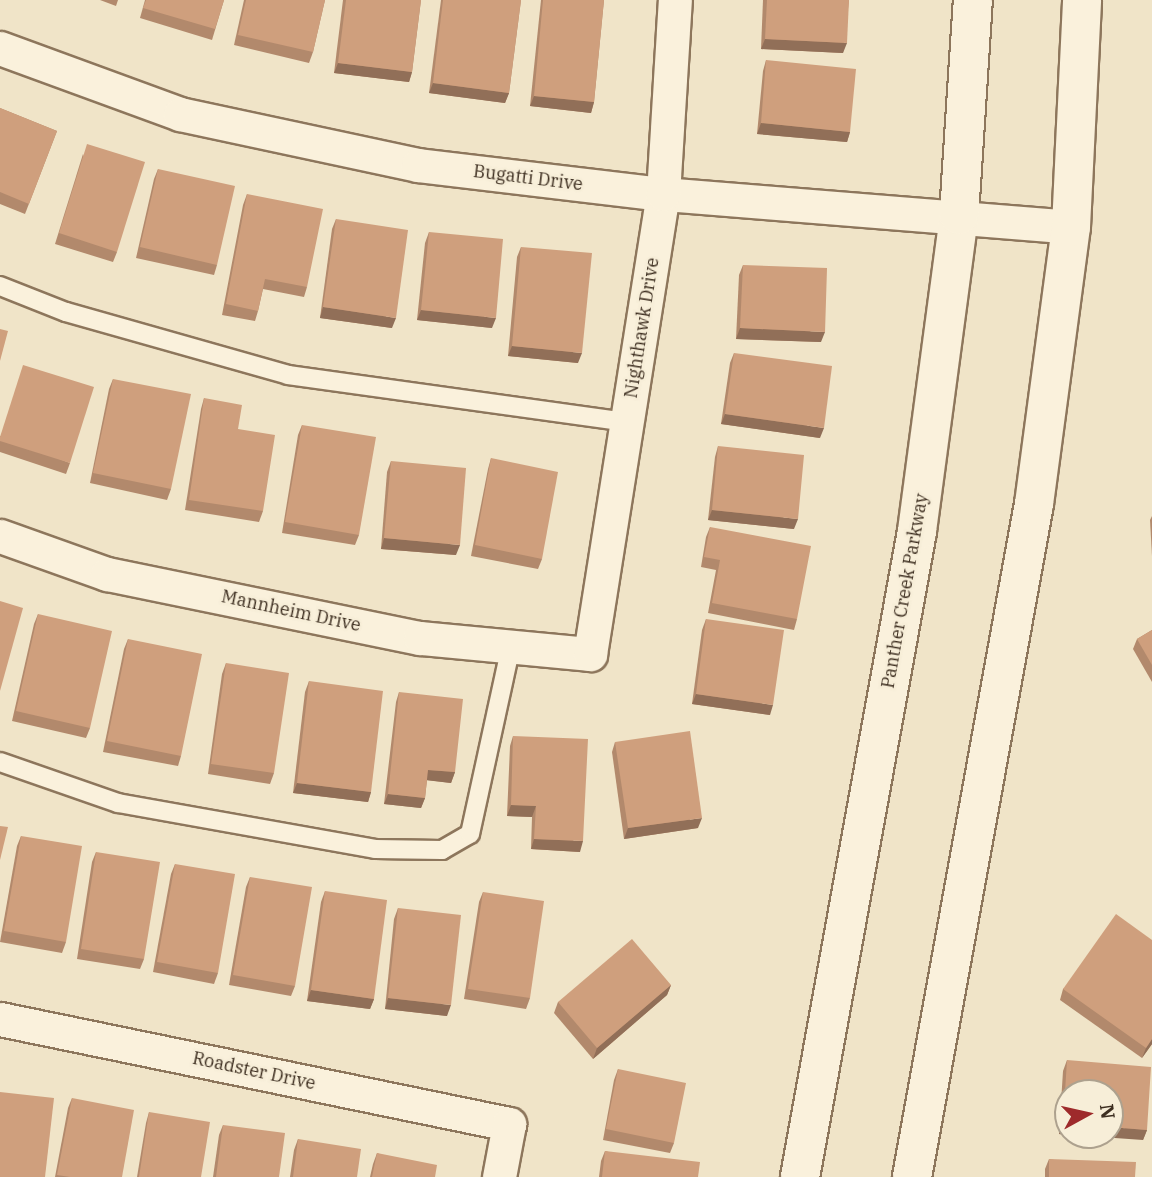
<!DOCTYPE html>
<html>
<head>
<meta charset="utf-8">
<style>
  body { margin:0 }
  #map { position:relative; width:1152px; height:1177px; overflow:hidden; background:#f0e4c8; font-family:"IBM Plex Serif",serif }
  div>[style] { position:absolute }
  .roads { filter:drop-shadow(2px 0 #8d765c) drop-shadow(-2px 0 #8d765c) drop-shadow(0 2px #8d765c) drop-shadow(0 -2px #8d765c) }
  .lane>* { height:18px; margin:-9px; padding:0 9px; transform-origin:9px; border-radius:9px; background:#faf1dc }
  .street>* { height:33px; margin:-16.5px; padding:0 16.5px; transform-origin:16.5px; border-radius:16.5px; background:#faf1dc }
  .secondary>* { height:38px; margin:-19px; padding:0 19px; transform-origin:19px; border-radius:19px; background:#faf1dc }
  .wall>* { inset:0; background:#b2896c }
  .shaded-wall>* { inset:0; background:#916f58 }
  .building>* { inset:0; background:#cf9f7d }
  span { translate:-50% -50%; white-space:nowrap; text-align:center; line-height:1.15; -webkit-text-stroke:5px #f7eed8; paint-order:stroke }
  .street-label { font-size:18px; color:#3d2e20 }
  .north { position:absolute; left:1054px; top:1079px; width:70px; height:70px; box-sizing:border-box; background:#f7eed8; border:2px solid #ada18e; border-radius:50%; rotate:82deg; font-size:19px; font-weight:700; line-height:28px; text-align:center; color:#3d2e20 }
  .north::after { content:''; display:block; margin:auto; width:24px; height:32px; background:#9e2a2b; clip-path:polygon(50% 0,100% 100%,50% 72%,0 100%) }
</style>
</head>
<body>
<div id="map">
  <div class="roads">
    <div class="lane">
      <div style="left:0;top:286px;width:71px;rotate:21.5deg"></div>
      <div style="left:66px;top:312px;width:231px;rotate:15.8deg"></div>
      <div style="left:288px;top:375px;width:341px;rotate:7.9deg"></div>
      <div style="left:0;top:762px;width:125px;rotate:19.2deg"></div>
      <div style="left:118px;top:803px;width:261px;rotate:10.1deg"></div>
      <div style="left:375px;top:849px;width:67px;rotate:0.9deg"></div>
      <div style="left:442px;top:850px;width:32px;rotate:-30deg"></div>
      <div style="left:470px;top:834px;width:192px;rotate:-77.7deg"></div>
    </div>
    <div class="street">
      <div style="left:0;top:48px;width:192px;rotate:20.1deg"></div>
      <div style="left:180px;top:114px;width:243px;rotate:12.1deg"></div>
      <div style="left:418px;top:165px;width:247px;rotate:6.8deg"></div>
      <div style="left:663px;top:194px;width:409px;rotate:4.6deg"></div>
      <div style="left:0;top:536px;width:114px;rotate:19.6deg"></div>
      <div style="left:107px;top:574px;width:319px;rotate:11.6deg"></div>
      <div style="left:420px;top:638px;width:171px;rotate:5.4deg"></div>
      <div style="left:590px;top:654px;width:466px;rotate:-81deg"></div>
      <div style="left:663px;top:194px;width:194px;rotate:-86.5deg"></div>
      <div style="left:0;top:1019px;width:520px;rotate:11.66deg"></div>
      <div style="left:509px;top:1124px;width:54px;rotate:100.7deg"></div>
    </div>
    <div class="secondary">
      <div style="left:800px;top:1177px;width:657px;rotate:-79.73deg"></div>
      <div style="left:917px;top:531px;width:319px;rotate:-82.4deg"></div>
      <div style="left:959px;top:215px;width:215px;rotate:-86.3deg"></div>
      <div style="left:912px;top:1177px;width:684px;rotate:-79.73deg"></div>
      <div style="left:1034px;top:504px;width:279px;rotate:-82.4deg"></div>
      <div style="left:1071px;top:227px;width:227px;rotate:-87.2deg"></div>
    </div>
  </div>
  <div class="wall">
    <div style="clip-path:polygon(100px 0,118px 0,116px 6px)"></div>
    <div style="clip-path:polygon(145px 0,224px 0,212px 40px,140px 18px)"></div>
    <div style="clip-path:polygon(244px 0,325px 0,313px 52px,309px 63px,234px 45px)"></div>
    <div style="clip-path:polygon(343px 0,421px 0,412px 72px,409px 82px,334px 73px)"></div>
    <div style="clip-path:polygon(441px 0,521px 0,509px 93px,505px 103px,429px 93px)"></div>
    <div style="clip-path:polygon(541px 0,604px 0,594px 102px,591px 113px,530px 106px)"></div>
    <div style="clip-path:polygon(763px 0,849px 0,843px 53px,761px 49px)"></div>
    <div style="clip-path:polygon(766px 60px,850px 132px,847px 142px,757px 134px,763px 71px)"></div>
    <div style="clip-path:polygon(0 108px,57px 131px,25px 214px,0 204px)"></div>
    <div style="clip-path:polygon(83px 154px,117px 252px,113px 262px,55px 244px)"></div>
    <div style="clip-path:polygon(158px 169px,217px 265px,214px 275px,136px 258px,154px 179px)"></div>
    <div style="clip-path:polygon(247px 194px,307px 287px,304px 297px,263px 289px,258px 311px,255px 321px,222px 315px,243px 205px)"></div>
    <div style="clip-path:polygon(336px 219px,392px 328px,320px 318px,332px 229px)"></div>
    <div style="clip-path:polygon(429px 232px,492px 328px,417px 320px,425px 243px)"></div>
    <div style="clip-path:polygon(521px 247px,578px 363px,508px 356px,517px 257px)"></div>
    <div style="clip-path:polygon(743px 265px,821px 342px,736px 339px,739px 275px)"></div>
    <div style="clip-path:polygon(734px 353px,820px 438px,721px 424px,730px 363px)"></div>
    <div style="clip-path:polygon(113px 379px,171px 489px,167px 500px,90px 483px,109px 389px)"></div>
    <div style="clip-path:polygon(204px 398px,238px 429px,263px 511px,259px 522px,185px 510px,201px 409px)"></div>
    <div style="clip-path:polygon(302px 425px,359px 535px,355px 545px,282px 533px,298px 435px)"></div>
    <div style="clip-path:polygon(0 436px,70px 463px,66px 474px,0 452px)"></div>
    <div style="clip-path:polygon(718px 446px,794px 529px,708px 520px,715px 457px)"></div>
    <div style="clip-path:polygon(491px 458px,542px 559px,538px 569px,471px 556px,488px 469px)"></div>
    <div style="clip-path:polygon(391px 461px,456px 555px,381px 549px,387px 472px)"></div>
    <div style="clip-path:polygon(1152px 516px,1152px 556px,1150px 520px)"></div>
    <div style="clip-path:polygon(710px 527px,797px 619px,794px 630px,708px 613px,716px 570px,701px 567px,706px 537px)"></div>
    <div style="clip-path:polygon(38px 614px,90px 728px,86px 738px,12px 721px,34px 624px)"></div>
    <div style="clip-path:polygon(706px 619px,770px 715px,692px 704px,702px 630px)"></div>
    <div style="clip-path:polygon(1152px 630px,1152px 682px,1133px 649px,1137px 639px)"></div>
    <div style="clip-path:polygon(128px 639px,181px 756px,178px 766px,103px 752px,124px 649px)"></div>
    <div style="clip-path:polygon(226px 663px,274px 773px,270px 784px,208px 774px,222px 674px)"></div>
    <div style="clip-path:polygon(309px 681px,371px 792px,368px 802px,293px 793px,305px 692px)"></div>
    <div style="clip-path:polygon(399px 692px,455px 772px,451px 783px,427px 780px,425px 798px,421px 808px,384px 804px,396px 702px)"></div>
    <div style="clip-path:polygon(513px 736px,580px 852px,531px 849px,532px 817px,507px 816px,510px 746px)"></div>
    <div style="clip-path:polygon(615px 742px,698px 828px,624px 839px,612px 752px)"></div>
    <div style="clip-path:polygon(21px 836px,66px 942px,62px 953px,0 942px,17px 846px)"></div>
    <div style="clip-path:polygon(96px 852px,144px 959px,140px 969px,77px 959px,92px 862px)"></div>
    <div style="clip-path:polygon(175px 864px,218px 973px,214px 984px,153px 972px,171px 874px)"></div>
    <div style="clip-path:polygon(250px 877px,295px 986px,291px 996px,229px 985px,246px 887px)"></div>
    <div style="clip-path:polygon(325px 891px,374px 999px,370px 1009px,307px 1001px,321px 902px)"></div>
    <div style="clip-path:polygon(483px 892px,530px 998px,526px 1009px,464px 999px,479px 902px)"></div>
    <div style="clip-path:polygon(398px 908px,447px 1016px,385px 1009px,394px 919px)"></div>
    <div style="clip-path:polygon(1152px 940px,1152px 1044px,1142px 1058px,1060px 1000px,1063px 989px)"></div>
    <div style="clip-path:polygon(671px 985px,667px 995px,593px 1059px,554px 1013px,558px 1002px)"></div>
    <div style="clip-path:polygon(1067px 1060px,1147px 1130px,1143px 1140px,1068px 1093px,1068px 1135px,1059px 1134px,1063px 1071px)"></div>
    <div style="clip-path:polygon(618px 1069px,674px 1143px,670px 1153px,603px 1140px,614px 1080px)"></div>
    <div style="clip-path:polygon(72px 1098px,122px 1177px,55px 1177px,68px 1108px)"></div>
    <div style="clip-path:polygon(149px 1112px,201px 1177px,137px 1177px,146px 1123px)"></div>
    <div style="clip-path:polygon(223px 1125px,279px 1177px,213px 1177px,219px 1135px)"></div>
    <div style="clip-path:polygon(298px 1139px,357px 1177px,290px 1177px,294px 1150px)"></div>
    <div style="clip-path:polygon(605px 1151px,698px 1177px,599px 1177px,601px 1161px)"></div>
    <div style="clip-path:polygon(377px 1153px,435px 1177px,370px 1177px,373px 1164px)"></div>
    <div style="clip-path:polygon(1049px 1159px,1135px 1177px,1045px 1177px,1045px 1169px)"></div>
  </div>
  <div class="shaded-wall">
    <div style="clip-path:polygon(765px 39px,847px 43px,843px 53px,761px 49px)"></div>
    <div style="clip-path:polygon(338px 63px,412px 72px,409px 82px,334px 73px)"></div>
    <div style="clip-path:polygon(433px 83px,509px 93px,505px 103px,429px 93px)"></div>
    <div style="clip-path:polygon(534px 96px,594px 102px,591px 113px,530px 106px)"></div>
    <div style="clip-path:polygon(761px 123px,850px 132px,847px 142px,757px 134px)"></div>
    <div style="clip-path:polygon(323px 307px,396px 318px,392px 328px,320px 318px)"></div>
    <div style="clip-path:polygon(421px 310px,496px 318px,492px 328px,417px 320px)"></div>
    <div style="clip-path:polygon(740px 328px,825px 332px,821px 342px,736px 339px)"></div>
    <div style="clip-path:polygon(512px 346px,582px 353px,578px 363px,508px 356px)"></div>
    <div style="clip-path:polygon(725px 414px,824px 428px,820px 438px,721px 424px)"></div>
    <div style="clip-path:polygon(712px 510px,798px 519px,794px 529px,708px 520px)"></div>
    <div style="clip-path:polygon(384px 538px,460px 545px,456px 555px,381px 549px)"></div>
    <div style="clip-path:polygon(696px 694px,773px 705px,770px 715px,692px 704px)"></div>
    <div style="clip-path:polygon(428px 770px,455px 772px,451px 783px,425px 780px)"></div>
    <div style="clip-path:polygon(297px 783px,371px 792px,368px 802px,293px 793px)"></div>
    <div style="clip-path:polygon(388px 794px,425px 798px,421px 808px,384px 804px)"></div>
    <div style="clip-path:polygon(511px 805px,536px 806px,532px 817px,507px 816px)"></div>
    <div style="clip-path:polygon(702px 818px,698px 828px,624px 839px,628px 828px)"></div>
    <div style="clip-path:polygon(534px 839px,583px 841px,580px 852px,531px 849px)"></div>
    <div style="clip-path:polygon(671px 985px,667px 995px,593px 1059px,597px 1048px)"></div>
    <div style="clip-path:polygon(311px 990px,374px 999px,370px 1009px,307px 1001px)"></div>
    <div style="clip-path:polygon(388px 998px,451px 1005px,447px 1016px,385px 1009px)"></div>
    <div style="clip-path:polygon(1152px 1039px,1152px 1044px,1142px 1058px,1146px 1048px)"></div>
    <div style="clip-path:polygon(1063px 1124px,1068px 1124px,1068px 1135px,1059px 1134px)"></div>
    <div style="clip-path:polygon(1110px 1127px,1147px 1130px,1143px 1140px,1073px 1135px,1110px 1135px)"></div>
  </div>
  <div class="building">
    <div style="clip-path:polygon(146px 0,224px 0,215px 29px,143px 8px)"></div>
    <div style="clip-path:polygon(246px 0,325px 0,313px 52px,238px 35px)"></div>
    <div style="clip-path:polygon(346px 0,421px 0,412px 72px,338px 63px)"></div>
    <div style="clip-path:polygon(443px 0,521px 0,509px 93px,433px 83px)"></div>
    <div style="clip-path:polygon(543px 0,604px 0,594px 102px,534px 96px)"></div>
    <div style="clip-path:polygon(767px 0,849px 0,847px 43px,765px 39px)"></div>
    <div style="clip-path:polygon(766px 60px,856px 69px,850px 132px,761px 123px)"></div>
    <div style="clip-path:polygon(0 108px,57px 131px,29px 204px,0 192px)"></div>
    <div style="clip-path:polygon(87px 144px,145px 162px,117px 252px,59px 233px)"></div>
    <div style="clip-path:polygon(158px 169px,235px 186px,217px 265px,140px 247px)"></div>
    <div style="clip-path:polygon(247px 194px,323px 209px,307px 287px,265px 279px,258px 311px,226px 304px)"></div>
    <div style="clip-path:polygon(336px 219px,408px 230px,396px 318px,323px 307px)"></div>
    <div style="clip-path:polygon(429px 232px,503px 239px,496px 318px,421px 310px)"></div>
    <div style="clip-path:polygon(521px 247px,592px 253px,582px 353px,512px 346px)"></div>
    <div style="clip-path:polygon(743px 265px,827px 268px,825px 332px,740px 328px)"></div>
    <div style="clip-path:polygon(0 329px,8px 331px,0 361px)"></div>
    <div style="clip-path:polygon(734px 353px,832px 366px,824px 428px,725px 414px)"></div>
    <div style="clip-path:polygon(23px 365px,94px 387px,70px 463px,0 441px,0 437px)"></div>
    <div style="clip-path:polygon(113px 379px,191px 394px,171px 489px,93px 473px)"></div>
    <div style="clip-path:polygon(204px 398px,242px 405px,238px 429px,275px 435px,263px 511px,189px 500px)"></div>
    <div style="clip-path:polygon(302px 425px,376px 437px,359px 535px,285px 522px)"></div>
    <div style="clip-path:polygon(718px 446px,804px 455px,798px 519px,712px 510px)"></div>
    <div style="clip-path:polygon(491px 458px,558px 472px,542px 559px,475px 545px)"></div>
    <div style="clip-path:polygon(391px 461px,466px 468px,460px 545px,384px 538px)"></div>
    <div style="clip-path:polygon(710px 527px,811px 546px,797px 619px,712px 603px,720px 560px,704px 557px)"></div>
    <div style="clip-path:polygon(0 601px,23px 608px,0 691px)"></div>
    <div style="clip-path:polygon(38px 614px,112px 631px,90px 728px,16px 711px)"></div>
    <div style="clip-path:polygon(706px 619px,784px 630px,773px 705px,696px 694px)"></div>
    <div style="clip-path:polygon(1152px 630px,1152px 665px,1137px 639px)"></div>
    <div style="clip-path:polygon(128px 639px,202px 654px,181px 756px,107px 741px)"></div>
    <div style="clip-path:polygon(226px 663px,289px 673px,274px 773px,211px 764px)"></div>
    <div style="clip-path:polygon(309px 681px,383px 691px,371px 792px,297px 783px)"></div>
    <div style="clip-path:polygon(399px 692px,463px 699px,455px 772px,428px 770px,425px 798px,388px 794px)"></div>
    <div style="clip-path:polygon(690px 731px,702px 818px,628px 828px,615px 742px)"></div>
    <div style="clip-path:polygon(513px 736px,588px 739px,583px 841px,534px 839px,536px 806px,511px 805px)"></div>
    <div style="clip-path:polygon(0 826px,8px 827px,0 860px)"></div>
    <div style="clip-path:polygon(21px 836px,82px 846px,66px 942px,4px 931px)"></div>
    <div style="clip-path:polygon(96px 852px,160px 862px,144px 959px,81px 949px)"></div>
    <div style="clip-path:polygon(175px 864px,235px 874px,218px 973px,157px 962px)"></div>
    <div style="clip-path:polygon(250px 877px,312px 887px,295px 986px,233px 975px)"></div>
    <div style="clip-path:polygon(325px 891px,387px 900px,374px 999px,311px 990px)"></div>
    <div style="clip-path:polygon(483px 892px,544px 901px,530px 998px,468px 989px)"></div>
    <div style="clip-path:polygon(398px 908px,461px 915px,451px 1005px,388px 998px)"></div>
    <div style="clip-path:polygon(1116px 914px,1152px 940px,1152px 1039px,1146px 1048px,1063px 989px)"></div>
    <div style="clip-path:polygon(632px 939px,671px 985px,597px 1048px,558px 1002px)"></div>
    <div style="clip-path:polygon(1067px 1060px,1151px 1067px,1147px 1130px,1110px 1127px,1110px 1093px,1068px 1093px,1068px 1124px,1063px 1124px)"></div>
    <div style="clip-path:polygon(618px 1069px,686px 1083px,674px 1143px,606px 1129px)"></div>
    <div style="clip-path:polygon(0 1092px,54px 1098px,45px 1177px,0 1177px)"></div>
    <div style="clip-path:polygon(72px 1098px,134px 1110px,122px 1177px,70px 1177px,57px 1175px)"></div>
    <div style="clip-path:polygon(149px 1112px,210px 1122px,201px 1177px,139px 1177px)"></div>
    <div style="clip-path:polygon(223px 1125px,285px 1133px,279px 1177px,216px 1177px)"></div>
    <div style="clip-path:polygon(298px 1139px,361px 1149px,357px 1177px,293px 1177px)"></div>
    <div style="clip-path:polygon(605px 1151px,700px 1162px,698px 1177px,602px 1177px)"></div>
    <div style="clip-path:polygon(377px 1153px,437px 1165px,435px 1177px,372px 1177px)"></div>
    <div style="clip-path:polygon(1049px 1159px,1136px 1162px,1135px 1177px,1049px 1177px)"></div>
  </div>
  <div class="street-label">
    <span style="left:528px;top:178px;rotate:7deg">Bugatti Drive</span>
    <span style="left:642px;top:328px;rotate:-81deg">Nighthawk Drive</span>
    <span style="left:905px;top:591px;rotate:-80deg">Panther Creek Parkway</span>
    <span style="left:291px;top:611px;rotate:12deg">Mannheim Drive</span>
    <span style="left:254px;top:1071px;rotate:12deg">Roadster Drive</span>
  </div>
  <div class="north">N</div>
</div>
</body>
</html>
